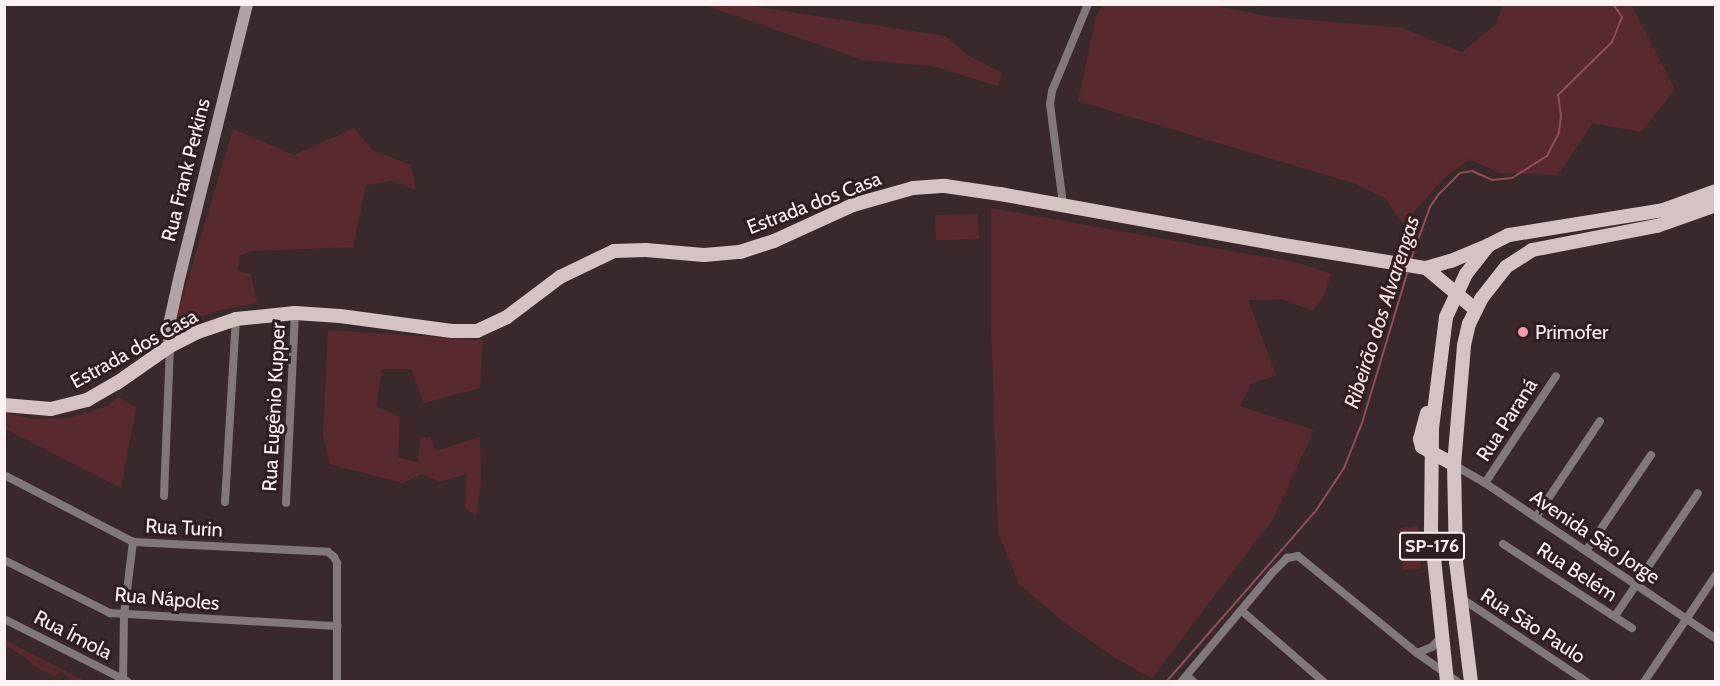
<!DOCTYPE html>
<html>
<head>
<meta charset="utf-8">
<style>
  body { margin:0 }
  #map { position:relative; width:1720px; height:686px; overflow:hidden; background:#3a292b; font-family:Cabin,sans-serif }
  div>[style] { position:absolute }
  .green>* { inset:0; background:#592930 }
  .stream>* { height:2px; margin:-1px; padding:0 1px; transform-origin:1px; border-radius:1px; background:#8f4f58 }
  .street>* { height:8px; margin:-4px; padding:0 4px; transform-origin:4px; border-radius:4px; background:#817879 }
  .secondary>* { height:12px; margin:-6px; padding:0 6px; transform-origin:6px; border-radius:6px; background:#b1a2a3 }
  .primary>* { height:14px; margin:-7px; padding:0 7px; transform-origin:7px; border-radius:7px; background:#d5c2c3 }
  .dots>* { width:16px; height:16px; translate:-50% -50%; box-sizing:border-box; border:3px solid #301f21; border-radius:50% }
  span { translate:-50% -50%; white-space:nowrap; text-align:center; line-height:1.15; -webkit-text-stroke:6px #301f21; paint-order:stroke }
  .shield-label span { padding:2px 4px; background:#301f21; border:2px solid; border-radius:4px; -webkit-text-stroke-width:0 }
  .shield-label { font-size:18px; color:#fdf1f2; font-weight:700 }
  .street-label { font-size:20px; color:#fdf1f2 }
  .poi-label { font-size:20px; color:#fdf1f2 }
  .left { translate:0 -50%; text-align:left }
  .water-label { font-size:21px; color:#f3dedf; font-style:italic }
  .frame { position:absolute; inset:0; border:6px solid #fdf1f2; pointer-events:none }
</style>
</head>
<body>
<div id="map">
  <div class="green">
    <div style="clip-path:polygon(712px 4px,746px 5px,945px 36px,969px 56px,1002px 73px,998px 86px,932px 66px,864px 60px,707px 6px)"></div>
    <div style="clip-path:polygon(1104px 4px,1212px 5px,1272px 17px,1402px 28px,1462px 52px,1496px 24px,1503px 5px,1631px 5px,1675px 89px,1641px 132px,1593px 123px,1558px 175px,1499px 173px,1469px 159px,1443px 179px,1403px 224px,1385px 198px,1356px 184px,1078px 101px,1096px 17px)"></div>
    <div style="clip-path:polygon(354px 128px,372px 150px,411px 165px,416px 190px,392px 181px,366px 185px,353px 247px,253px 251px,241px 255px,237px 271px,251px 274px,257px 303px,220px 310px,186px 321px,177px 316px,233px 129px,294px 155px)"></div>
    <div style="clip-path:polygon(991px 208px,1299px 263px,1331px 274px,1324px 296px,1313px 311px,1282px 299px,1248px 300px,1276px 375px,1251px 384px,1240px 406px,1314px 430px,1273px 519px,1152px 678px,1117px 659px,1065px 623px,1019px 584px,998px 532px,991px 324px)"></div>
    <div style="clip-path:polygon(978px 214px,979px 239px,936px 240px,935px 215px)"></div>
    <div style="clip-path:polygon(328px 330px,483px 340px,480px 388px,424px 403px,411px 369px,382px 369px,376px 407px,400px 416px,398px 458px,418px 462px,420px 438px,430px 437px,436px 451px,480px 437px,481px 482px,476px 516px,465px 508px,467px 474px,440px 482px,421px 474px,403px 483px,330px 464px,323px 436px)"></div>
    <div style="clip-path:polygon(118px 397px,136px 408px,121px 488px,5px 429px,5px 413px,32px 419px,70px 418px,108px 406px)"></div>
    <div style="clip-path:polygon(1418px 526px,1421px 569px,1403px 570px,1400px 528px)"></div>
    <div style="clip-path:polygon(5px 640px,75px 676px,85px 681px,72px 681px,62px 672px,54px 676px,37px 668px,22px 655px,5px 645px)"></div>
  </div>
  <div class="stream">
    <div style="left:1411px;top:259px;width:55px;rotate:-69.9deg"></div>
    <div style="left:1430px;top:207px;width:14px;rotate:-56deg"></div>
    <div style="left:1438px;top:195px;width:31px;rotate:-45deg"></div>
    <div style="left:1460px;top:173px;width:12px;rotate:-9deg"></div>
    <div style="left:1472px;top:171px;width:22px;rotate:24deg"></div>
    <div style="left:1492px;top:180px;width:20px;rotate:-6deg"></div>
    <div style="left:1512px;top:178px;width:41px;rotate:-32.2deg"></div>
    <div style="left:1547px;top:156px;width:27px;rotate:-63deg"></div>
    <div style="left:1559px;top:132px;width:16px;rotate:-83deg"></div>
    <div style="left:1561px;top:116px;width:21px;rotate:-98deg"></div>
    <div style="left:1558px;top:95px;width:76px;rotate:-44.5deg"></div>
    <div style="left:1612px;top:42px;width:27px;rotate:-68deg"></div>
    <div style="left:1622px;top:17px;width:16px;rotate:-125deg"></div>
    <div style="left:1166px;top:682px;width:226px;rotate:-48.8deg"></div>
    <div style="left:1315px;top:512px;width:53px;rotate:-56.6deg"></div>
    <div style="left:1344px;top:468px;width:48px;rotate:-68.2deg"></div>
    <div style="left:1362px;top:423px;width:159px;rotate:-73.2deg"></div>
  </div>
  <div class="street">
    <div style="left:1063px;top:204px;width:101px;rotate:-97.4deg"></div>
    <div style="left:1050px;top:104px;width:13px;rotate:-81deg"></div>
    <div style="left:1052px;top:91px;width:94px;rotate:-67.5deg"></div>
    <div style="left:1454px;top:465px;width:36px;rotate:30deg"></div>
    <div style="left:1485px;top:483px;width:279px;rotate:34deg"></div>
    <div style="left:4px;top:475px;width:145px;rotate:27.4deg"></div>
    <div style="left:133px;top:542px;width:195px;rotate:2.9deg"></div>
    <div style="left:328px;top:552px;width:8px;rotate:40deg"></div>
    <div style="left:334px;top:557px;width:7px;rotate:63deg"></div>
    <div style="left:337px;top:563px;width:119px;rotate:90deg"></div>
    <div style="left:1485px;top:483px;width:128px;rotate:-56.4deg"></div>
    <div style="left:164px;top:496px;width:150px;rotate:-87.7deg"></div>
    <div style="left:225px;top:502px;width:183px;rotate:-86.6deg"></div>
    <div style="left:286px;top:503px;width:190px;rotate:-87.3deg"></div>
    <div style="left:1536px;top:517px;width:115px;rotate:-56.3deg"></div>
    <div style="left:1503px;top:544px;width:154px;rotate:33.1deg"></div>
    <div style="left:1586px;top:551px;width:116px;rotate:-55.9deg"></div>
    <div style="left:4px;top:560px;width:119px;rotate:26.6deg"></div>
    <div style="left:110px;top:613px;width:228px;rotate:3.3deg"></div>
    <div style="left:1461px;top:598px;width:151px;rotate:33.7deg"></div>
    <div style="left:1242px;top:611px;width:108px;rotate:40.9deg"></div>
    <div style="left:1615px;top:616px;width:148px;rotate:-56deg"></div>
    <div style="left:4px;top:619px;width:138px;rotate:26.8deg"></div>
    <div style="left:1417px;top:653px;width:16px;rotate:-22deg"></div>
    <div style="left:1432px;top:647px;width:13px;rotate:-48deg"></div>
    <div style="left:1187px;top:676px;width:9px;rotate:41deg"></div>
    <div style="left:123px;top:680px;width:65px;rotate:-89.1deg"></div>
    <div style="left:124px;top:615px;width:74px;rotate:-83deg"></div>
    <div style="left:1181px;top:682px;width:143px;rotate:-50.1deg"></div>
    <div style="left:1273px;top:572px;width:20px;rotate:-45deg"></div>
    <div style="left:1287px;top:558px;width:11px;rotate:-10deg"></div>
    <div style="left:1298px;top:556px;width:154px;rotate:39.2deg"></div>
    <div style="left:1417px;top:653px;width:50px;rotate:35.3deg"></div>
    <div style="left:1644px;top:682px;width:129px;rotate:-56.1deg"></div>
  </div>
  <div class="secondary">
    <div style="left:170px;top:346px;width:17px;rotate:-97deg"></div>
    <div style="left:168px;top:329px;width:55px;rotate:-77.5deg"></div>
    <div style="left:180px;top:275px;width:279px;rotate:-76.1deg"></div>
  </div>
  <div class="primary">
    <div style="left:1426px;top:268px;width:65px;rotate:40deg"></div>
    <div style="left:4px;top:405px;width:47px;rotate:4.9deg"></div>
    <div style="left:51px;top:409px;width:37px;rotate:-14deg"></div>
    <div style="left:87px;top:400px;width:34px;rotate:-30deg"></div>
    <div style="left:117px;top:383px;width:65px;rotate:-34.9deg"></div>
    <div style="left:170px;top:346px;width:31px;rotate:-27deg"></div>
    <div style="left:198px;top:332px;width:40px;rotate:-18.9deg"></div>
    <div style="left:236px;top:319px;width:59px;rotate:-5.8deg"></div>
    <div style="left:295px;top:313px;width:45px;rotate:3.8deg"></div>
    <div style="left:340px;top:316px;width:113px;rotate:7.6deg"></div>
    <div style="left:452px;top:331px;width:25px"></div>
    <div style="left:477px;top:331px;width:33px;rotate:-25deg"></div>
    <div style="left:507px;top:317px;width:66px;rotate:-37deg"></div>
    <div style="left:560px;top:277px;width:60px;rotate:-25.7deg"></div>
    <div style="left:614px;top:251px;width:32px;rotate:-2deg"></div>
    <div style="left:646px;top:250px;width:58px;rotate:4.9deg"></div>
    <div style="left:704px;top:255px;width:36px;rotate:-5deg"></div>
    <div style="left:740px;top:252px;width:36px;rotate:-18deg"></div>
    <div style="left:774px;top:241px;width:87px;rotate:-24.5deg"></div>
    <div style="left:853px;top:205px;width:62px;rotate:-15.8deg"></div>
    <div style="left:913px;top:188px;width:32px;rotate:-4deg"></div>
    <div style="left:945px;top:186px;width:56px;rotate:8.3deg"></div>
    <div style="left:1000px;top:194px;width:281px;rotate:10.2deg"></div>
    <div style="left:1277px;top:244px;width:151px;rotate:9.2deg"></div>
    <div style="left:1426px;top:268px;width:26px;rotate:-16deg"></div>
    <div style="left:1451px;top:261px;width:41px;rotate:-22.8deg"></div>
    <div style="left:1427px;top:413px;width:27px;rotate:105deg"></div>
    <div style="left:1420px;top:439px;width:8px;rotate:76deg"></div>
    <div style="left:1422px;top:447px;width:37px;rotate:29deg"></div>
    <div style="left:1447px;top:682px;width:154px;rotate:-96deg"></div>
    <div style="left:1431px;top:529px;width:101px;rotate:-89.4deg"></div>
    <div style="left:1432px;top:428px;width:112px;rotate:-82.8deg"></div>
    <div style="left:1446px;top:317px;width:47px;rotate:-65.1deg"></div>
    <div style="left:1466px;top:274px;width:37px;rotate:-52deg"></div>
    <div style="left:1489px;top:245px;width:22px;rotate:-27deg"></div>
    <div style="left:1509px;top:235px;width:156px;rotate:-9.2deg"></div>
    <div style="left:1663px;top:210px;width:56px;rotate:-19.7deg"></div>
    <div style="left:1471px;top:682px;width:122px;rotate:-97.1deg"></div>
    <div style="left:1456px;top:561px;width:96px;rotate:-91.2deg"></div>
    <div style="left:1454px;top:465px;width:120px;rotate:-85.2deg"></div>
    <div style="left:1464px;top:345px;width:22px;rotate:-77deg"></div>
    <div style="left:1469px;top:324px;width:28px;rotate:-64deg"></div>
    <div style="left:1481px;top:299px;width:41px;rotate:-52deg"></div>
    <div style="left:1506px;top:267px;width:31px;rotate:-33deg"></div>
    <div style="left:1532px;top:250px;width:127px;rotate:-10.9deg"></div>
    <div style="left:1657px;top:226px;width:63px;rotate:-19.6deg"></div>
  </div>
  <div class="dots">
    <div style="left:1523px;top:332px;background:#f49aa4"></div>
  </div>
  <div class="shield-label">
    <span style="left:1432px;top:546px">SP-176</span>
  </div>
  <div class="street-label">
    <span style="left:186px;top:170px;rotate:-76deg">Rua Frank Perkins</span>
    <span style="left:814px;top:203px;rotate:-21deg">Estrada dos Casa</span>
    <span style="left:134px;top:349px;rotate:-29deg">Estrada dos Casa</span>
    <span style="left:274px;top:407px;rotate:-87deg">Rua Eugênio Kupper</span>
    <span style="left:1507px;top:420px;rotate:-57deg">Rua Paraná</span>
    <span style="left:184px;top:528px;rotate:3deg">Rua Turin</span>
    <span style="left:1595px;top:537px;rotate:34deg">Avenida São Jorge</span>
    <span style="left:1577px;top:572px;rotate:33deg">Rua Belém</span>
    <span style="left:167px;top:599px;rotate:5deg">Rua Nápoles</span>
    <span style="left:1533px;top:626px;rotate:33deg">Rua São Paulo</span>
    <span style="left:73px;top:635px;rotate:27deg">Rua Ímola</span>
  </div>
  <div class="poi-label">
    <span class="left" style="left:1535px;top:332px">Primofer</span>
  </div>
  <div class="water-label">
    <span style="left:1382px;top:312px;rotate:-72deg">Ribeirão dos Alvarengas</span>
  </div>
  <div class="frame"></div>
</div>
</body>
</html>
